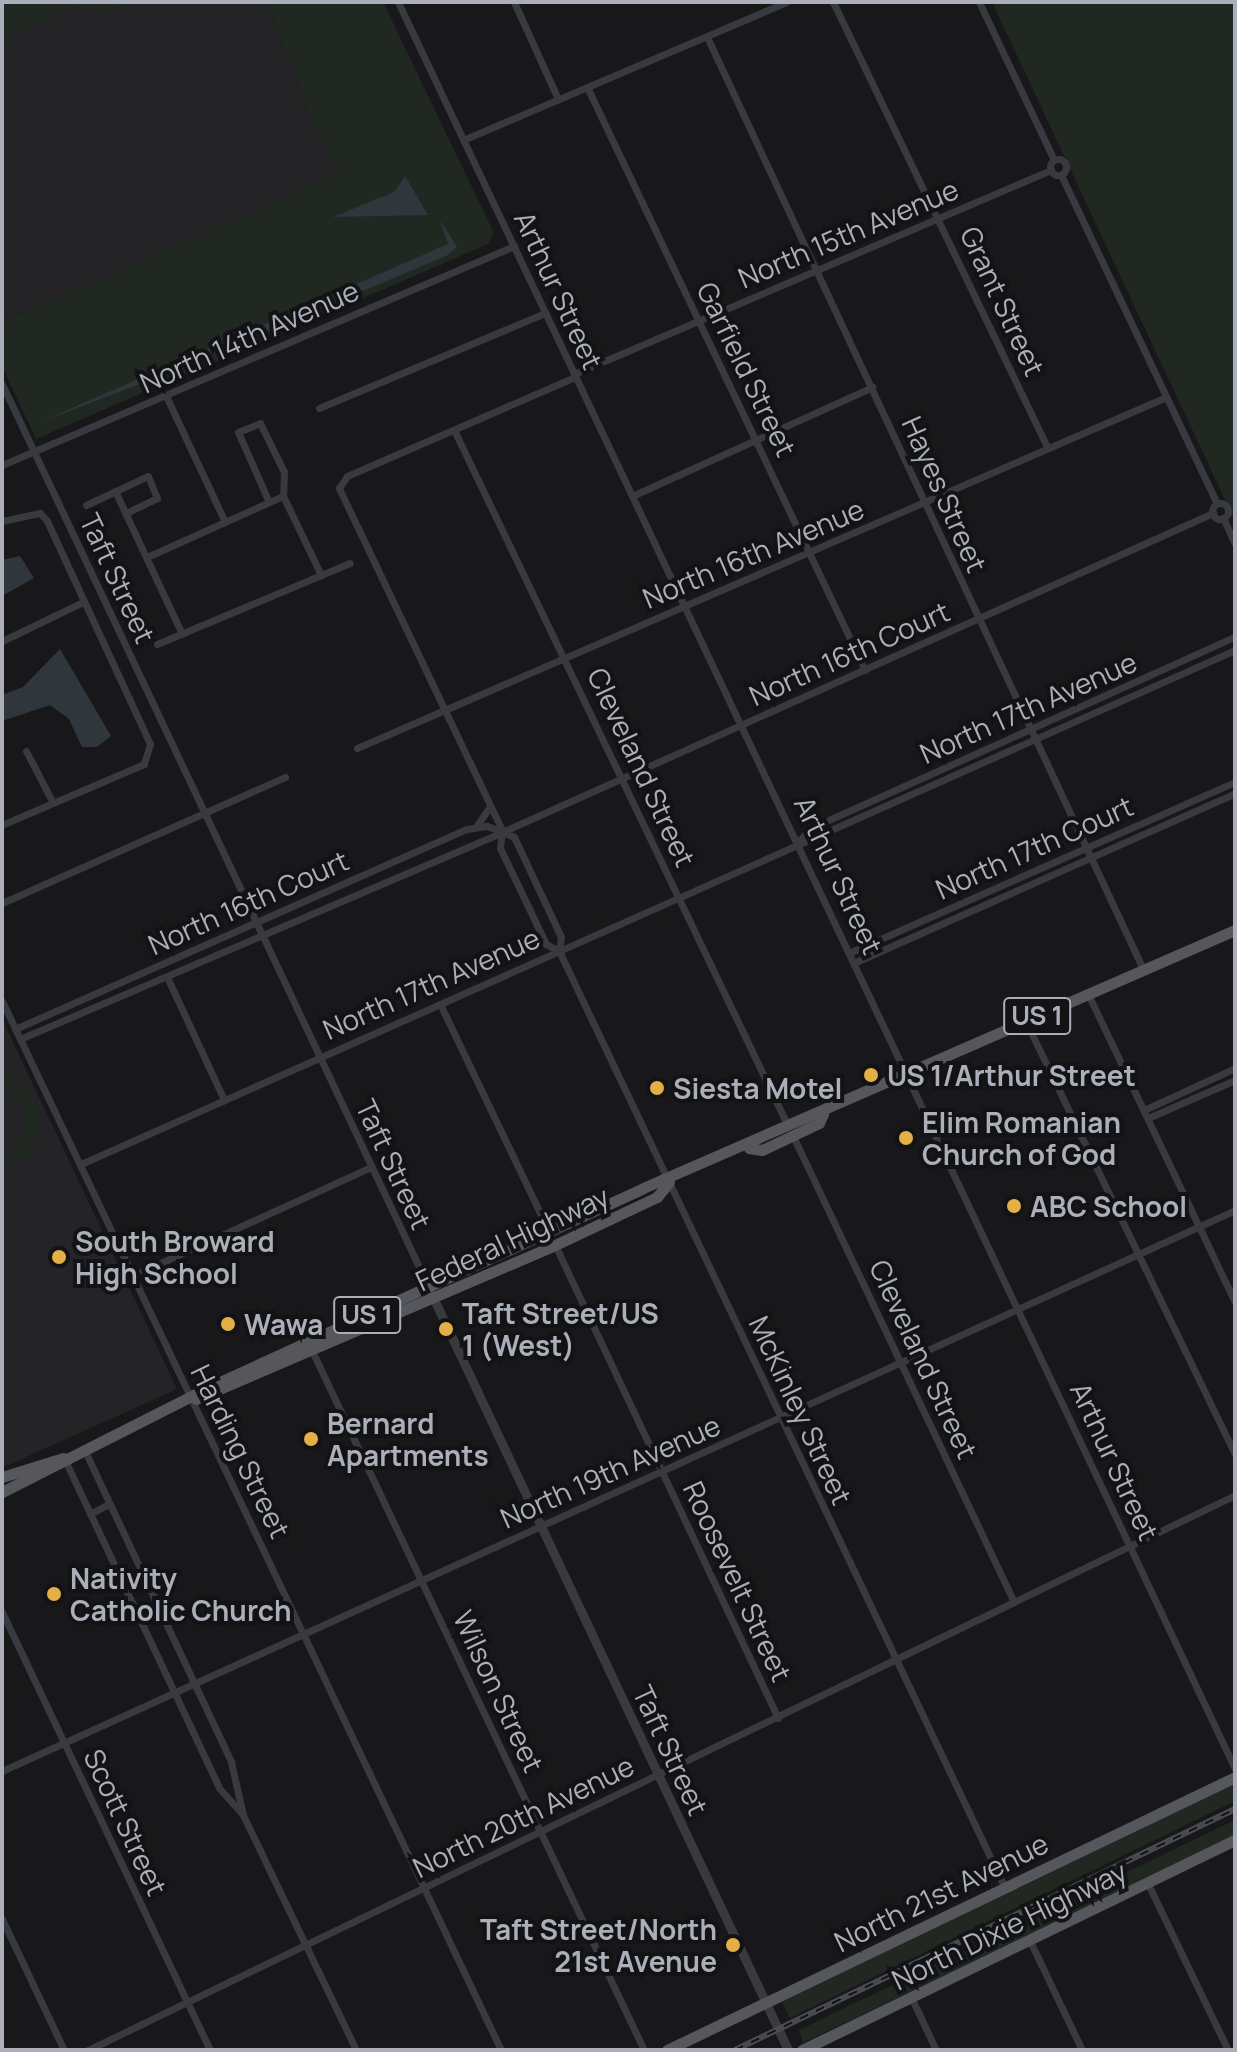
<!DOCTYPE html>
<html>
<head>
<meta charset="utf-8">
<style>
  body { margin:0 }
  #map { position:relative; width:1237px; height:2052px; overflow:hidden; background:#18181a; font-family:Manrope,sans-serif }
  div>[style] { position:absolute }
  .built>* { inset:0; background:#242427 }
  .green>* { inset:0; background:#202821 }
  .water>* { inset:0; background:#2f373d }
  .minor>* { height:7px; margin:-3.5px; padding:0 3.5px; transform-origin:3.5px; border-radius:3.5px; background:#393a3f }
  .minor>.ring { margin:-3.5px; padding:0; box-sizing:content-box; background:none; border:7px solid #393a3f; border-radius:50% }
  .tertiary>* { height:9px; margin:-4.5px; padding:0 4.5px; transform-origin:4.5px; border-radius:4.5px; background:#393a3f }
  .primary>* { height:11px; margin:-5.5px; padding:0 5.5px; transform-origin:5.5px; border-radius:5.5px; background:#56575d }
  .rail>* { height:6px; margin-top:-3px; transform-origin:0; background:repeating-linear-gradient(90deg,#131315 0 9px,#4c4e53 0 18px); box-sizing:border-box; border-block:2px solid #4c4e53 }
  .dots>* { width:22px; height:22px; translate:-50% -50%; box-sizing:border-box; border:4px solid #131315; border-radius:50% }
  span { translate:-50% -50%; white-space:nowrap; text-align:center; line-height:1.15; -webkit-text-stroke:8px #131315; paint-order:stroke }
  .shield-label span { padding:2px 6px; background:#131315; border:2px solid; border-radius:6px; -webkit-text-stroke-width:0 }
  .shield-label { font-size:26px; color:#abafb9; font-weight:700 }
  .street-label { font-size:28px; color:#abafb9 }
  .poi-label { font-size:28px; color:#abafb9; font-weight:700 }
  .left { translate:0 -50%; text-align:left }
  .right { translate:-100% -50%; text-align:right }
  .frame { position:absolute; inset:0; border:4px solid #abafb9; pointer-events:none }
</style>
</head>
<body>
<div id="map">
  <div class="built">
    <div style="clip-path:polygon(129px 2px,267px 2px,311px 120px,340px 174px,2px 322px,2px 38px,74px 6px,108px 12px)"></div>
    <div style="clip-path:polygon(2px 1019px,177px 1389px,2px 1468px)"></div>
  </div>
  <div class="green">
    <div style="clip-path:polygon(2px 2px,129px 2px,108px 12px,74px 7px,2px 38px)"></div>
    <div style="clip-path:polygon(267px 2px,383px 2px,494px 233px,488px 244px,36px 439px,2px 366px,2px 322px,339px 174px,311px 120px)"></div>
    <div style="clip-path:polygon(992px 2px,1235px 2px,1235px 521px)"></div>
    <div style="clip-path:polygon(2px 1072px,30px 1087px,42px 1122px,29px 1155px,2px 1170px,28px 1126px,25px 1105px,2px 1084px)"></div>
    <div style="clip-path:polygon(1235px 1784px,1235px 1801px,790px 2018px,782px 2002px)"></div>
    <div style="clip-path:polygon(1235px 1820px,1235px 1835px,803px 2043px,799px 2030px)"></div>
  </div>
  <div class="water">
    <div style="clip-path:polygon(405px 176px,428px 215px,333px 217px,394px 192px)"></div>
    <div style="clip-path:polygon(440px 220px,457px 247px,446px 256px,162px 375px,165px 383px,147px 391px,143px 383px,40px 422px,448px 244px)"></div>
    <div style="clip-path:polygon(20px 556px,34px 578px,2px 596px,2px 560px)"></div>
    <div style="clip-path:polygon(60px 649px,111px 736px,97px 747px,82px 747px,69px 719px,50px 705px,2px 721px,2px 695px,23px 687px)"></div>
  </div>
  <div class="minor">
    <div style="left:398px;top:2px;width:1955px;rotate:64.65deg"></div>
    <div style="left:514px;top:2px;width:107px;rotate:65.6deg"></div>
    <div style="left:833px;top:2px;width:495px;rotate:64.3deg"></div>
    <div style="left:979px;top:2px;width:175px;rotate:64.6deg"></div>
    <div style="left:707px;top:37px;width:1029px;rotate:64.93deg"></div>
    <div style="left:587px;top:87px;width:646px;rotate:64.51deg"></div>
    <div style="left:463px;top:140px;width:351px;rotate:-23.1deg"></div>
    <div class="ring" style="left:1050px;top:159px;width:9px;height:9px"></div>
    <div style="left:1061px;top:175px;width:363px;rotate:64.6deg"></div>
    <div style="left:574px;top:374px;width:519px;rotate:-23.16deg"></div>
    <div style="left:2px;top:384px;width:1000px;rotate:64.72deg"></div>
    <div style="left:166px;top:396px;width:137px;rotate:64.9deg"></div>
    <div style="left:319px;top:408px;width:245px;rotate:-22.8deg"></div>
    <div style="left:454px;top:430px;width:770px;rotate:64.37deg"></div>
    <div style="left:2px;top:465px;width:557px;rotate:-23.16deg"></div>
    <div style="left:115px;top:491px;width:158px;rotate:64.9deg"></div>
    <div style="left:283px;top:496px;width:88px;rotate:64.3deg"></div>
    <div style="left:632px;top:496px;width:264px;rotate:-24.4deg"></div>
    <div style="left:268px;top:500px;width:74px;rotate:-113.8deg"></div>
    <div style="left:238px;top:432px;width:24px;rotate:-22deg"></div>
    <div style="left:260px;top:423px;width:55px;rotate:63.9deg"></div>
    <div style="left:284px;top:472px;width:24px;rotate:92deg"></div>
    <div class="ring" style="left:1212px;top:503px;width:9px;height:9px"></div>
    <div style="left:86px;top:505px;width:68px;rotate:-25.1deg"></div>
    <div style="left:148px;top:476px;width:24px;rotate:68deg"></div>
    <div style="left:157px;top:498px;width:34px;rotate:154deg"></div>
    <div style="left:1223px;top:518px;width:29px;rotate:65deg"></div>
    <div style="left:2px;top:521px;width:39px;rotate:-12deg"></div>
    <div style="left:40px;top:513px;width:11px;rotate:49deg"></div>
    <div style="left:47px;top:521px;width:246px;rotate:65.2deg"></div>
    <div style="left:150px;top:744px;width:21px;rotate:107deg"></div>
    <div style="left:144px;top:764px;width:155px;rotate:156.8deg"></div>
    <div style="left:147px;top:557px;width:149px;rotate:-24.2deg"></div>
    <div style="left:2px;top:641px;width:90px;rotate:-25.7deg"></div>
    <div style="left:157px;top:644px;width:209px;rotate:-22.8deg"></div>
    <div style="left:357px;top:748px;width:882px;rotate:-23.45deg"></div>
    <div style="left:26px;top:751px;width:56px;rotate:62.5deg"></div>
    <div style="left:476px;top:827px;width:25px;rotate:-56deg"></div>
    <div style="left:800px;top:840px;width:16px;rotate:-47deg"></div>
    <div style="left:811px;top:828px;width:465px;rotate:-24.3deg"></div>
    <div style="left:2px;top:903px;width:310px;rotate:-24deg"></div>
    <div style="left:559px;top:951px;width:15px;rotate:-152deg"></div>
    <div style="left:546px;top:944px;width:106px;rotate:-115.6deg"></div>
    <div style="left:500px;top:848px;width:18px;rotate:-84deg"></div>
    <div style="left:502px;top:830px;width:379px;rotate:-115.5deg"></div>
    <div style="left:339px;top:488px;width:14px;rotate:-56deg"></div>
    <div style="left:347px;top:476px;width:249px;rotate:-23.5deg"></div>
    <div style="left:851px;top:952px;width:420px;rotate:-23.9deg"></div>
    <div style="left:856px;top:962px;width:415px;rotate:-24deg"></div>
    <div style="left:167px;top:977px;width:136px;rotate:65.1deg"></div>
    <div style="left:1088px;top:994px;width:341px;rotate:64.5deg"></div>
    <div style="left:2px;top:1001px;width:1162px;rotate:64.56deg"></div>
    <div style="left:440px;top:1004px;width:253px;rotate:64.4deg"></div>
    <div style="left:1026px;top:1022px;width:481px;rotate:64.2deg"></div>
    <div style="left:15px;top:1029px;width:494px;rotate:-23.9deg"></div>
    <div style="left:467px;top:829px;width:20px;rotate:-9deg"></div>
    <div style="left:487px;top:826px;width:29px;rotate:22deg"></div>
    <div style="left:514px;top:837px;width:110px;rotate:64.8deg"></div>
    <div style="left:561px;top:937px;width:14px;rotate:98deg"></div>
    <div style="left:559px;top:951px;width:1038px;rotate:64.55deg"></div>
    <div style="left:20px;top:1039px;width:510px;rotate:-23.2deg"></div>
    <div style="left:489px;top:838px;width:794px;rotate:-24.18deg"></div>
    <div style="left:1144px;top:1110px;width:100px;rotate:-24.8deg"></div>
    <div style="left:1148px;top:1118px;width:95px;rotate:-23.6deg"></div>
    <div style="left:793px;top:1136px;width:516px;rotate:64.63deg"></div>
    <div style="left:81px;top:1164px;width:1263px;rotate:-24.01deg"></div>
    <div style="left:555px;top:1245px;width:523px;rotate:64.76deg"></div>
    <div style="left:132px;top:1276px;width:263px;rotate:-24.5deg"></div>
    <div style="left:313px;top:1353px;width:772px;rotate:64.6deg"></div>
    <div style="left:84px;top:1449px;width:346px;rotate:64.8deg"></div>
    <div style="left:231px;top:1762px;width:54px;rotate:77.2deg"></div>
    <div style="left:64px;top:1458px;width:365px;rotate:64.8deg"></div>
    <div style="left:219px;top:1788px;width:36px;rotate:48deg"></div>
    <div style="left:243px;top:1815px;width:261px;rotate:64.3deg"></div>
    <div style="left:90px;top:1514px;width:21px;rotate:-28deg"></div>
    <div style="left:2px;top:1612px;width:485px;rotate:64.6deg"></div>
    <div style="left:2px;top:1771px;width:1355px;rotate:-24.46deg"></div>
    <div style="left:1148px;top:1884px;width:184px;rotate:64.3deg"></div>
    <div style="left:2px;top:1919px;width:145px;rotate:64.7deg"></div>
    <div style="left:1030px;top:1941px;width:121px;rotate:64.5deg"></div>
    <div style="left:912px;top:1999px;width:56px;rotate:64.8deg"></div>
    <div style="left:88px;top:2050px;width:1274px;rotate:-25.82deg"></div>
  </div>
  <div class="tertiary">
    <div style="left:431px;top:1293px;width:837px;rotate:64.75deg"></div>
  </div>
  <div class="primary">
    <div style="left:749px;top:1148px;width:13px;rotate:9deg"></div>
    <div style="left:762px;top:1150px;width:63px;rotate:-25.3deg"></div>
    <div style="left:819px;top:1123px;width:10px;rotate:-66deg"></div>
    <div style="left:196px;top:1399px;width:391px;rotate:-23.2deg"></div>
    <div style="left:555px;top:1245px;width:113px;rotate:-25.2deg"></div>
    <div style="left:657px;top:1197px;width:19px;rotate:-51deg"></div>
    <div style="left:2px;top:1477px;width:64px;rotate:-17.3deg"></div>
    <div style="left:2px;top:1492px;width:232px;rotate:-26.9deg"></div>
    <div style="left:209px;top:1387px;width:477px;rotate:-24.6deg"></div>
    <div style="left:643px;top:1188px;width:646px;rotate:-23.55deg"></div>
    <div style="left:667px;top:2050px;width:630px;rotate:-25.67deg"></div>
    <div style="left:802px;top:2050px;width:481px;rotate:-25.9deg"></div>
  </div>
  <div class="rail">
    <div style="left:735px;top:2050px;width:555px;rotate:-25.73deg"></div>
  </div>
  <div class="dots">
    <div style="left:871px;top:1075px;background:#e3af46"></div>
    <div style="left:657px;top:1088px;background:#e3af46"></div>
    <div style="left:906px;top:1138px;background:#e3af46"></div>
    <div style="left:1014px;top:1206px;background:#e3af46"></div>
    <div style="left:59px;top:1257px;background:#e3af46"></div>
    <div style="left:228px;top:1324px;background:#e3af46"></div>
    <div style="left:446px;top:1329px;background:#e3af46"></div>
    <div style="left:311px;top:1439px;background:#e3af46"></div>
    <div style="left:54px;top:1594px;background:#e3af46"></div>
    <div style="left:733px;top:1945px;background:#e3af46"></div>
  </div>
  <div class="shield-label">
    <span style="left:1037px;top:1016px">US 1</span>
    <span style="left:367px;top:1315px">US 1</span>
  </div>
  <div class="street-label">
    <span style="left:848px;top:233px;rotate:-23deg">North 15th Avenue</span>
    <span style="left:559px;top:290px;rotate:65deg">Arthur Street</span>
    <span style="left:1003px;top:301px;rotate:65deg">Grant Street</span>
    <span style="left:249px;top:336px;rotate:-24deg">North 14th Avenue</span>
    <span style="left:747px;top:369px;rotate:64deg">Garfield Street</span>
    <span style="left:945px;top:494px;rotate:66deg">Hayes Street</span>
    <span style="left:753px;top:553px;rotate:-23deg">North 16th Avenue</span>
    <span style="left:118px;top:578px;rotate:65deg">Taft Street</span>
    <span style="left:849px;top:653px;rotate:-24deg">North 16th Court</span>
    <span style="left:1028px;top:707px;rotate:-24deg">North 17th Avenue</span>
    <span style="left:642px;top:767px;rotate:65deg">Cleveland Street</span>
    <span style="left:1034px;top:847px;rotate:-24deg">North 17th Court</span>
    <span style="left:839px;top:875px;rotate:65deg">Arthur Street</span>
    <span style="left:248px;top:902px;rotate:-24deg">North 16th Court</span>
    <span style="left:431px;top:983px;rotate:-24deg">North 17th Avenue</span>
    <span style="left:394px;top:1164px;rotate:65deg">Taft Street</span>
    <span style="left:512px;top:1238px;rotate:-25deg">Federal Highway</span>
    <span style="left:924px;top:1359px;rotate:65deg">Cleveland Street</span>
    <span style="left:801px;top:1410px;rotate:65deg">McKinley Street</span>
    <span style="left:241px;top:1451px;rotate:64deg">Harding Street</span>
    <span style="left:1115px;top:1461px;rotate:65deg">Arthur Street</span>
    <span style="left:610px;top:1471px;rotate:-24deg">North 19th Avenue</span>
    <span style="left:738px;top:1581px;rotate:65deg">Roosevelt Street</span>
    <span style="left:499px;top:1691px;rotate:65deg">Wilson Street</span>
    <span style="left:671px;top:1750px;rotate:65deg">Taft Street</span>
    <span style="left:523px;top:1816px;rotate:-26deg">North 20th Avenue</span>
    <span style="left:126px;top:1822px;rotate:65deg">Scott Street</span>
    <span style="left:941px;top:1892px;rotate:-26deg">North 21st Avenue</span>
    <span style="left:1009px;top:1925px;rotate:-26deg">North Dixie Highway</span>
  </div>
  <div class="poi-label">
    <span class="left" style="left:887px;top:1075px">US 1/Arthur Street</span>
    <span class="left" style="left:673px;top:1088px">Siesta Motel</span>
    <span class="left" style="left:922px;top:1138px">Elim Romanian<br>Church of God</span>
    <span class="left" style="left:1030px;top:1206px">ABC School</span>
    <span class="left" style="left:75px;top:1257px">South Broward<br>High School</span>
    <span class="left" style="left:462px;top:1329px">Taft Street/US<br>1 (West)</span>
    <span class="left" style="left:244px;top:1324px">Wawa</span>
    <span class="left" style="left:327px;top:1439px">Bernard<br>Apartments</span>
    <span class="left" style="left:70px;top:1594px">Nativity<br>Catholic Church</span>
    <span class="right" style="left:717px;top:1945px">Taft Street/North<br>21st Avenue</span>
  </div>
  <div class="frame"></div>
</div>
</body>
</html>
